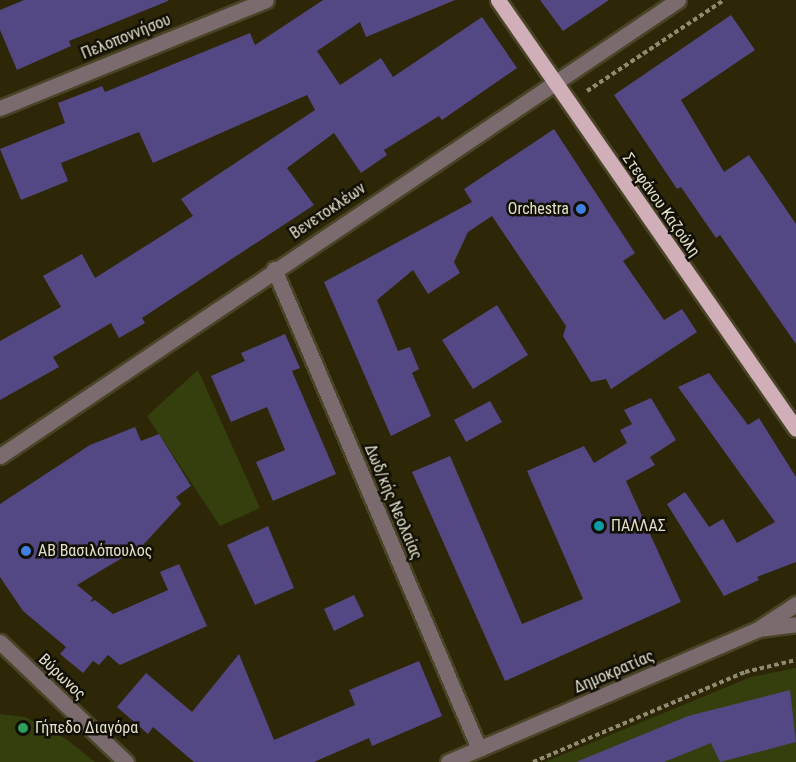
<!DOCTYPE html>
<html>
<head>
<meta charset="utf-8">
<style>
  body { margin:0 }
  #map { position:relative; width:796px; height:762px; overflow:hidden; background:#2d2708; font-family:"Roboto Condensed",sans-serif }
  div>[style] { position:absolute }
  .green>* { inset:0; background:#343f0d }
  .building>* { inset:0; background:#534784 }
  .path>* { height:4px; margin-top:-2px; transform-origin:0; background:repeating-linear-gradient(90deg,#8f8b73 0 4.5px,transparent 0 7.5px) }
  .roads { filter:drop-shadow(2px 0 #4a4427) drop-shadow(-2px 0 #4a4427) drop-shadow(0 2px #4a4427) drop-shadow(0 -2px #4a4427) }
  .minor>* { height:15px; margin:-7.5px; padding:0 7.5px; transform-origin:7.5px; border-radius:7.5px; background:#7b6b6f }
  .major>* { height:15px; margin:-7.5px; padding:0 7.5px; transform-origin:7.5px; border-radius:7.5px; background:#d0afb9 }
  .dots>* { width:16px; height:16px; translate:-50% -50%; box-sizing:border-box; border:3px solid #121004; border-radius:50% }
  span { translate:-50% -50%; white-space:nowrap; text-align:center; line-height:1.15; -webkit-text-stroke:5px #121004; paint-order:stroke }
  .street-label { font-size:16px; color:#e1decc }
  .poi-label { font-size:16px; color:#e1decc }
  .right { translate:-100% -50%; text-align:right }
  .left { translate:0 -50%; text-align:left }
</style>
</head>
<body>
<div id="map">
  <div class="green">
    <div style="clip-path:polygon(198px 370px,260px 508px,220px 526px,147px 416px)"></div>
    <div style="clip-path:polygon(796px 668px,796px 762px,545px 762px,751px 677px)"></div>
    <div style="clip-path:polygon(0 714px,25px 717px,66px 739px,95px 762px,0 762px)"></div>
  </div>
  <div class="building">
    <div style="clip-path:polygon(24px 0,168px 0,168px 1px,69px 41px,71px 46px,17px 70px,0 30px,0 10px)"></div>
    <div style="clip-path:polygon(323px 0,455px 0,366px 37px,360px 22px,317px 51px,340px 85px,381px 58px,393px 77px,482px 17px,517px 68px,442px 120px,439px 116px,384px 150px,387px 155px,361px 173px,334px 133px,287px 168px,314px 205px,142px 318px,145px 323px,119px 338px,111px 323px,53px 357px,59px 367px,0 400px,0 341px,61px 307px,43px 276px,82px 254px,95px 278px,193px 216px,181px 199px,315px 110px,307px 95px,153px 163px,139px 132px,61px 163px,68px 181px,21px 200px,0 149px,65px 123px,58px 103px,102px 86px,105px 92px,250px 33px,255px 45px)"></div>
    <div style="clip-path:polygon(540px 0,609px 0,563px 31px)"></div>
    <div style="clip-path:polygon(731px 15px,755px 50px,681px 100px,724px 172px,749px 155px,796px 224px,796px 344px,720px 235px,716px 238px,681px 187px,677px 189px,614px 95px)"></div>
    <div style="clip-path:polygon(554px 129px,635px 253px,623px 261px,664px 320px,682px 309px,697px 332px,611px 389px,606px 379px,591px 382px,563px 336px,566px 326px,492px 216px,468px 232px,454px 262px,460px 273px,428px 294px,413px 270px,377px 300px,398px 351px,410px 347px,419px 369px,412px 373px,431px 416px,391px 436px,324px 282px,472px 202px,464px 189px)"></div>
    <div style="clip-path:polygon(497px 305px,528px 355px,473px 389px,442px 340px)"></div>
    <div style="clip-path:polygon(285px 334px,300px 368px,292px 371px,336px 474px,273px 501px,256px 462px,285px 450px,267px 407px,231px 422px,211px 376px,245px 361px,241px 353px)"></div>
    <div style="clip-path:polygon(709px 373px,748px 425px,759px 418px,796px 477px,796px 562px,757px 577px,759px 580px,724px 596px,667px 504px,685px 492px,709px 527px,723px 519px,737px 543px,775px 522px,678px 387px)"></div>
    <div style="clip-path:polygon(651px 398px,676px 440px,650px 457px,655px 465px,626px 481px,681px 602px,505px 681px,412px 472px,450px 456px,522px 624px,583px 599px,527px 471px,584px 446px,594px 463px,627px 443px,620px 430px,632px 424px,624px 410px)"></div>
    <div style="clip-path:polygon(490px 401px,502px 422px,466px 442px,454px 420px)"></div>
    <div style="clip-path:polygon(135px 427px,141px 441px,159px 434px,191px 486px,176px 497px,181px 504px,142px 546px,77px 585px,93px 598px,90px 602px,95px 600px,113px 614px,168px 590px,160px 572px,179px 564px,207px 626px,120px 665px,108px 655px,99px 665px,93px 661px,83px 673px,60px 654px,66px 647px,23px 611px,0 577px,0 504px,90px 445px)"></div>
    <div style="clip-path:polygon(268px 526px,294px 588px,255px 605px,227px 545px)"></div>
    <div style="clip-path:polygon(354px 595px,364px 616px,334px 631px,324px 609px)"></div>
    <div style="clip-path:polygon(239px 654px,274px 740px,355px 705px,349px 690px,419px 661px,442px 716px,372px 746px,369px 738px,314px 762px,194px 762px,153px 727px,148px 734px,117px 707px,146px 673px,192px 712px)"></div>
    <div style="clip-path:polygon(790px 690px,796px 742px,720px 762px,711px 743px,664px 762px,576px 762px,688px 716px)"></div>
  </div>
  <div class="path">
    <div style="left:587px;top:91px;width:164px;rotate:-33.6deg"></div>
    <div style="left:533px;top:762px;width:230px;rotate:-23deg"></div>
    <div style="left:745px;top:672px;width:52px;rotate:-13.2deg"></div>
  </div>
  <div class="roads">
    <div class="minor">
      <div style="left:0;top:108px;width:287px;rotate:-22.1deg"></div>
      <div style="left:274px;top:269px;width:522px;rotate:66.87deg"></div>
      <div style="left:0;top:456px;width:817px;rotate:-33.92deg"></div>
      <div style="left:761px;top:627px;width:42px;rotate:-33.3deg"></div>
      <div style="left:0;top:642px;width:174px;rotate:43.6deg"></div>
      <div style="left:448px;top:762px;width:337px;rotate:-23.2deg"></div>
      <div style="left:758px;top:629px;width:38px;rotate:-7deg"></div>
    </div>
    <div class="major">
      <div style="left:498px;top:0;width:522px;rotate:55.21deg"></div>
    </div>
  </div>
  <div class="dots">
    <div style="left:581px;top:209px;background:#3f7fe0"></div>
    <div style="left:599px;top:526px;background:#0f9aa8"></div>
    <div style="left:26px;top:551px;background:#3f7fe0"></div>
    <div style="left:23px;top:728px;background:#2e9e5b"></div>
  </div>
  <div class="street-label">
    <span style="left:126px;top:37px;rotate:-22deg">Πελοποννήσου</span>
    <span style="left:661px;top:205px;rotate:55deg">Στεφάνου Καζούλη</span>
    <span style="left:328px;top:211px;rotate:-34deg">Βενετοκλέων</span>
    <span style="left:393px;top:502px;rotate:67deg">Δωδ/κής Νεολαίας</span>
    <span style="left:614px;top:672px;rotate:-23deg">Δημοκρατίας</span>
    <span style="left:62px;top:677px;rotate:44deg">Βύρωνος</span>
  </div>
  <div class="poi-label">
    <span class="right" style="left:569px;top:209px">Orchestra</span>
    <span class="left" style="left:611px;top:526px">ΠΑΛΛΑΣ</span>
    <span class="left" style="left:38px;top:551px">AB Βασιλόπουλος</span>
    <span class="left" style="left:35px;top:728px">Γήπεδο Διαγόρα</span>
  </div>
</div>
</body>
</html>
